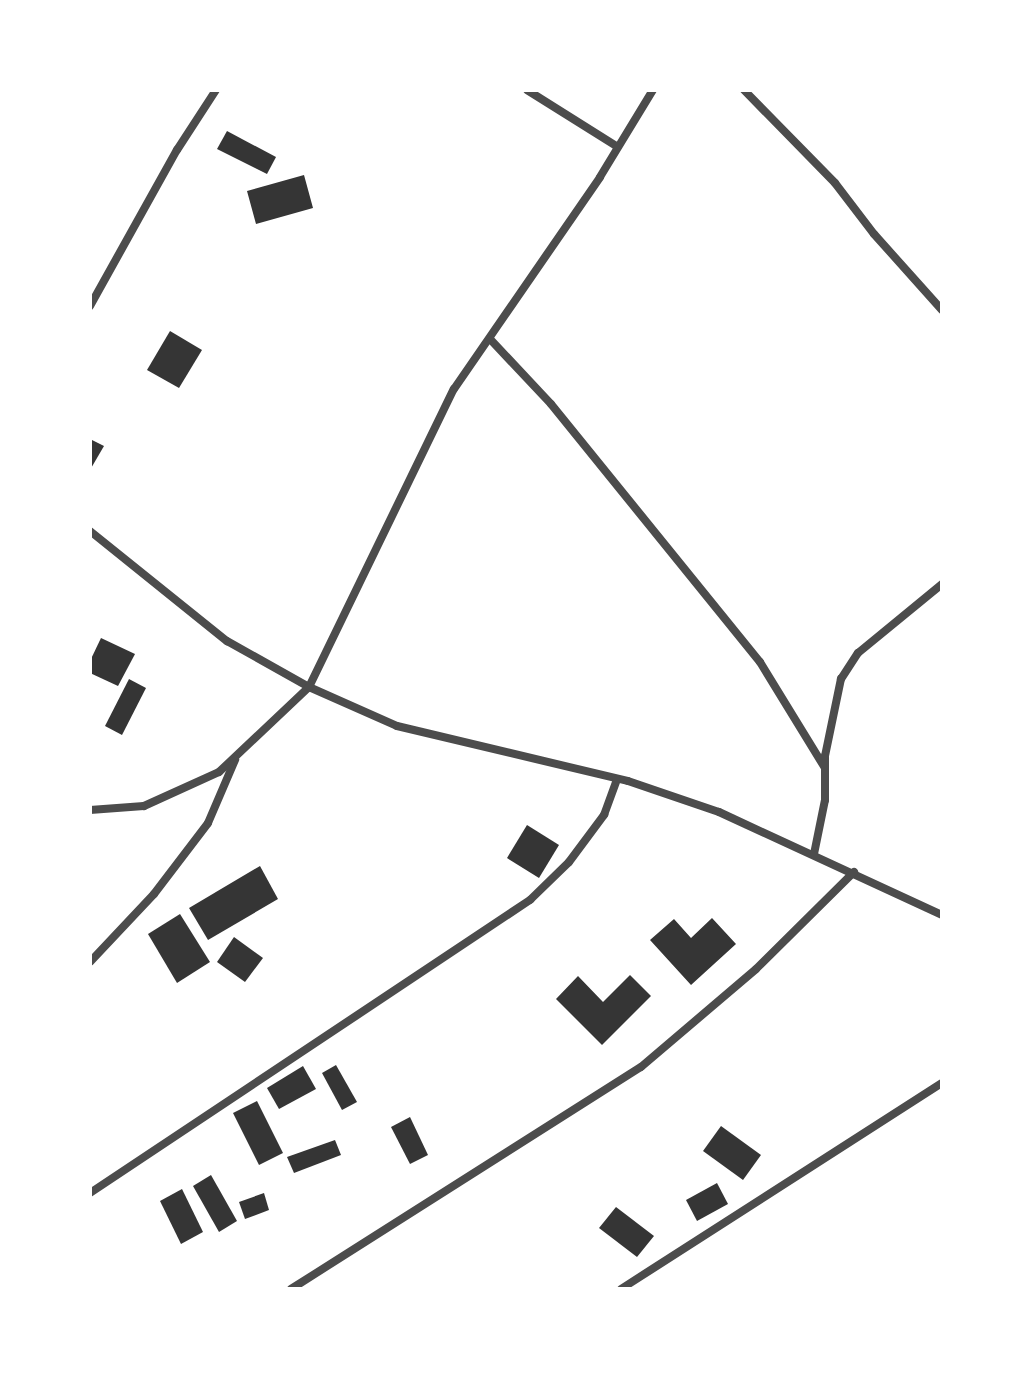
<!DOCTYPE html>
<html>
<head>
<meta charset="utf-8">
<style>
  body { margin:0 }
  #map { position:relative; width:1032px; height:1379px; overflow:hidden; background:#fff; font-family:Barlow,sans-serif }
  div>[style] { position:absolute }
  .building>* { inset:0; background:#353535 }
  .minor>* { height:8px; margin:-4px; padding:0 4px; transform-origin:4px; border-radius:4px; background:#4c4c4c }
  span { translate:-50% -50%; white-space:nowrap; text-align:center; line-height:1.15; -webkit-text-stroke:6px #fff; paint-order:stroke }
  .frame { position:absolute; inset:0; border:92px solid #fff; pointer-events:none }
</style>
</head>
<body>
<div id="map">
  <div class="building">
    <div style="clip-path:polygon(227px 131px,276px 157px,267px 174px,217px 149px)"></div>
    <div style="clip-path:polygon(304px 175px,313px 208px,256px 224px,247px 191px)"></div>
    <div style="clip-path:polygon(170px 331px,202px 350px,179px 388px,147px 370px)"></div>
    <div style="clip-path:polygon(90px 439px,104px 446px,90px 470px)"></div>
    <div style="clip-path:polygon(101px 638px,135px 654px,118px 686px,90px 673px,90px 661px)"></div>
    <div style="clip-path:polygon(129px 679px,146px 688px,122px 735px,105px 726px)"></div>
    <div style="clip-path:polygon(527px 825px,559px 845px,539px 878px,507px 858px)"></div>
    <div style="clip-path:polygon(260px 866px,278px 899px,208px 940px,189px 908px)"></div>
    <div style="clip-path:polygon(180px 914px,210px 962px,177px 983px,148px 934px)"></div>
    <div style="clip-path:polygon(712px 918px,736px 944px,691px 985px,650px 940px,674px 919px,691px 938px)"></div>
    <div style="clip-path:polygon(234px 937px,263px 958px,245px 982px,217px 962px)"></div>
    <div style="clip-path:polygon(630px 975px,651px 996px,602px 1045px,556px 999px,578px 976px,603px 1002px)"></div>
    <div style="clip-path:polygon(336px 1065px,357px 1102px,342px 1110px,322px 1073px)"></div>
    <div style="clip-path:polygon(303px 1066px,316px 1089px,279px 1109px,267px 1088px)"></div>
    <div style="clip-path:polygon(257px 1101px,283px 1153px,259px 1165px,233px 1113px)"></div>
    <div style="clip-path:polygon(410px 1117px,428px 1155px,410px 1164px,391px 1127px)"></div>
    <div style="clip-path:polygon(721px 1126px,761px 1155px,743px 1180px,703px 1151px)"></div>
    <div style="clip-path:polygon(335px 1140px,341px 1155px,294px 1173px,287px 1157px)"></div>
    <div style="clip-path:polygon(211px 1175px,237px 1221px,219px 1232px,193px 1186px)"></div>
    <div style="clip-path:polygon(717px 1183px,728px 1204px,697px 1221px,686px 1200px)"></div>
    <div style="clip-path:polygon(182px 1189px,203px 1232px,181px 1244px,160px 1201px)"></div>
    <div style="clip-path:polygon(264px 1193px,269px 1210px,245px 1219px,239px 1202px)"></div>
    <div style="clip-path:polygon(616px 1207px,654px 1236px,637px 1257px,599px 1228px)"></div>
  </div>
  <div class="minor">
    <div style="left:527px;top:90px;width:107px;rotate:32.1deg"></div>
    <div style="left:744px;top:90px;width:130px;rotate:45.6deg"></div>
    <div style="left:835px;top:183px;width:64px;rotate:52.6deg"></div>
    <div style="left:874px;top:234px;width:102px;rotate:48.2deg"></div>
    <div style="left:90px;top:306px;width:179px;rotate:-60.9deg"></div>
    <div style="left:177px;top:150px;width:72px;rotate:-57deg"></div>
    <div style="left:490px;top:339px;width:89px;rotate:46.8deg"></div>
    <div style="left:551px;top:404px;width:332px;rotate:51deg"></div>
    <div style="left:760px;top:662px;width:124px;rotate:58.5deg"></div>
    <div style="left:90px;top:531px;width:176px;rotate:38.8deg"></div>
    <div style="left:227px;top:641px;width:94px;rotate:29.3deg"></div>
    <div style="left:309px;top:687px;width:96px;rotate:23.9deg"></div>
    <div style="left:397px;top:726px;width:237px;rotate:13.4deg"></div>
    <div style="left:628px;top:781px;width:96px;rotate:18.8deg"></div>
    <div style="left:719px;top:812px;width:246px;rotate:24.8deg"></div>
    <div style="left:90px;top:810px;width:54px;rotate:-4.2deg"></div>
    <div style="left:144px;top:806px;width:82px;rotate:-24.4deg"></div>
    <div style="left:219px;top:772px;width:124px;rotate:-43.4deg"></div>
    <div style="left:309px;top:687px;width:331px;rotate:-64.1deg"></div>
    <div style="left:454px;top:389px;width:257px;rotate:-55.4deg"></div>
    <div style="left:600px;top:177px;width:102px;rotate:-58.7deg"></div>
    <div style="left:814px;top:854px;width:55px;rotate:-78.5deg"></div>
    <div style="left:825px;top:800px;width:44px;rotate:-90deg"></div>
    <div style="left:825px;top:756px;width:79px;rotate:-78.3deg"></div>
    <div style="left:841px;top:679px;width:31px;rotate:-57deg"></div>
    <div style="left:858px;top:653px;width:109px;rotate:-39.4deg"></div>
    <div style="left:90px;top:962px;width:93px;rotate:-46.7deg"></div>
    <div style="left:154px;top:894px;width:89px;rotate:-52.7deg"></div>
    <div style="left:208px;top:823px;width:69px;rotate:-66.8deg"></div>
    <div style="left:90px;top:1193px;width:529px;rotate:-33.66deg"></div>
    <div style="left:530px;top:900px;width:54px;rotate:-44.3deg"></div>
    <div style="left:569px;top:862px;width:59px;rotate:-53.3deg"></div>
    <div style="left:604px;top:815px;width:38px;rotate:-70deg"></div>
    <div style="left:291px;top:1289px;width:414px;rotate:-32.4deg"></div>
    <div style="left:641px;top:1067px;width:151px;rotate:-40.4deg"></div>
    <div style="left:756px;top:969px;width:138px;rotate:-44.7deg"></div>
    <div style="left:621px;top:1289px;width:381px;rotate:-32.7deg"></div>
  </div>
  <div class="frame"></div>
</div>
</body>
</html>
